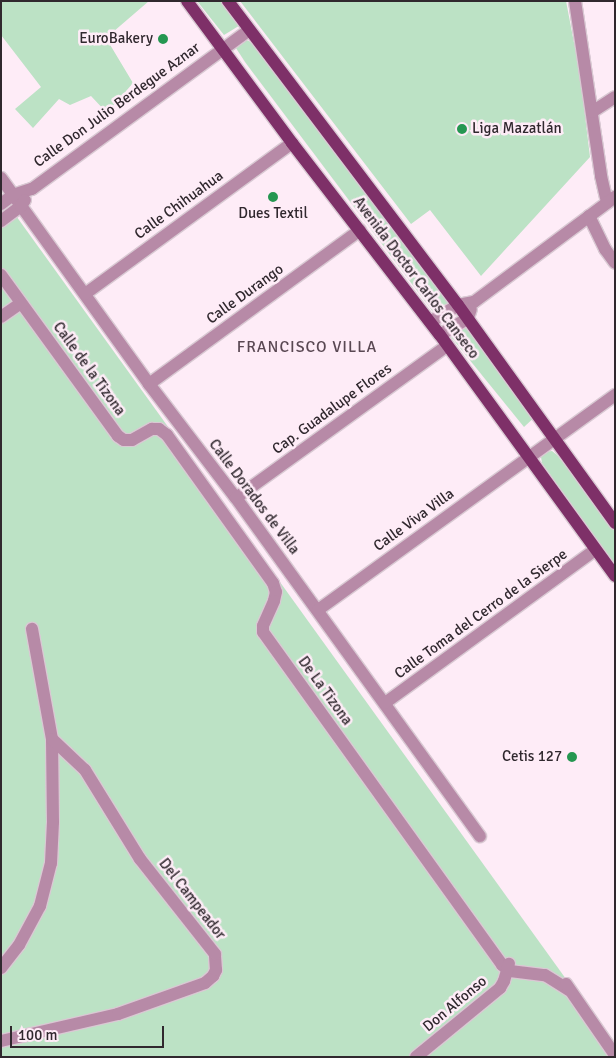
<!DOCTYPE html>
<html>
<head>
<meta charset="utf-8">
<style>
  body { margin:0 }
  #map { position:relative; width:616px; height:1058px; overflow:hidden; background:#feecf7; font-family:Signika,sans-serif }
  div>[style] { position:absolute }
  .green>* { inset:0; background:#bce2c5 }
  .roads { filter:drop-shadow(1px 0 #d9c9d3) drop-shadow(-1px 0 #d9c9d3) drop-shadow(0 1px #d9c9d3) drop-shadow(0 -1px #d9c9d3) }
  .minor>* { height:12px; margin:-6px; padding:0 6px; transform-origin:6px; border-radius:6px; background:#b78aa7 }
  .major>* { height:12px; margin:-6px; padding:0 6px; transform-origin:6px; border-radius:6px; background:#7e3068 }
  .dots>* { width:14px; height:14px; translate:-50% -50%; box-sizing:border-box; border:2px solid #feecf7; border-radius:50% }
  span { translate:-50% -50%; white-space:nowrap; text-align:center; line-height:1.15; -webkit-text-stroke:5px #feecf7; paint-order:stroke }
  .poi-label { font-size:15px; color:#30282e }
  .right { translate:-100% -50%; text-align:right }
  .left { translate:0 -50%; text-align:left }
  .street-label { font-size:15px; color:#30282e }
  .neighbourhood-label { font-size:16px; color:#5a4853; letter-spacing:1px }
  .frame { position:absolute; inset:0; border:2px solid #30282e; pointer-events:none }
  .scale { position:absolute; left:10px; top:1026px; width:154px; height:22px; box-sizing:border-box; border:2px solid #30282e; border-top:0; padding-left:6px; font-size:15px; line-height:18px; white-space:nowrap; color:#30282e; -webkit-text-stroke:4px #feecf7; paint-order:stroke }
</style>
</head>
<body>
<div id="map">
  <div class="green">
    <div style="clip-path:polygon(1px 1px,149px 1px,106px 38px,133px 83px,107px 113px,91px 96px,70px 105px,59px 99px,33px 128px,15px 109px,41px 87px,1px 35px)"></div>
    <div style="clip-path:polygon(197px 1px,224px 1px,242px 24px,224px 35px)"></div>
    <div style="clip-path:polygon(240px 1px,566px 1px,580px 74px,590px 157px,481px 276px,430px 210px,411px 224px)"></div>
    <div style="clip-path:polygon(242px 39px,249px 41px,263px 56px,453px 305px,433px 312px,245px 62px,234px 45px)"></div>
    <div style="clip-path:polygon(1px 195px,615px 1047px,615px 1057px,1px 1057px)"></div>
    <div style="clip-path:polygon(465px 322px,538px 414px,524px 427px,447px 332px)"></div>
    <div style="clip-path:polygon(552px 451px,557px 455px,615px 529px,615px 566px,542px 463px,541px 457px,545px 452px)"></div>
  </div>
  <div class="roads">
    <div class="minor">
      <div style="left:575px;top:1px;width:177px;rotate:81.5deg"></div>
      <div style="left:601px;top:176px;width:27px;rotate:77deg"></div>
      <div style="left:592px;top:112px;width:27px;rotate:-33deg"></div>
      <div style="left:1px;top:178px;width:254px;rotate:54.3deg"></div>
      <div style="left:149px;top:384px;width:143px;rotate:52.7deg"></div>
      <div style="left:236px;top:498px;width:417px;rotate:54.2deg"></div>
      <div style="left:1px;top:204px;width:15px;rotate:-37deg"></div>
      <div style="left:13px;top:195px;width:20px;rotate:-18deg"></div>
      <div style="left:32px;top:189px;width:269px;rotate:-36.2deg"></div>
      <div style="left:589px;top:216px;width:37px;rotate:64deg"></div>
      <div style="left:605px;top:249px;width:17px;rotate:54deg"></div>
      <div style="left:1px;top:221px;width:25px;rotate:-37deg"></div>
      <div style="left:21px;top:206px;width:7px;rotate:-56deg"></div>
      <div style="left:1px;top:275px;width:199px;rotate:54deg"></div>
      <div style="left:118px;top:436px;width:7px;rotate:34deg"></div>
      <div style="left:124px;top:440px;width:8px"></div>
      <div style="left:132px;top:440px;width:23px;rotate:-29deg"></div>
      <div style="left:152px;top:429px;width:7px"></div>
      <div style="left:159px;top:429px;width:10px;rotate:37deg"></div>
      <div style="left:167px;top:435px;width:182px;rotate:54.4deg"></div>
      <div style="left:273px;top:583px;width:9px;rotate:72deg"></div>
      <div style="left:276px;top:592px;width:9px;rotate:103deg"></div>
      <div style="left:274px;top:601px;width:27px;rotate:114deg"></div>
      <div style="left:263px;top:626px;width:6px;rotate:90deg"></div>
      <div style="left:263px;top:632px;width:410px;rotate:54.3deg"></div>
      <div style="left:502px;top:965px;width:10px;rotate:37deg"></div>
      <div style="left:510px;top:971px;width:35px;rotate:7deg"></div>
      <div style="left:545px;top:975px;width:28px;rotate:32deg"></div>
      <div style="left:85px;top:294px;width:256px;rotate:-36.1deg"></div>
      <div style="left:1px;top:317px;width:24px;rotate:-35deg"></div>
      <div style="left:430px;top:322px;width:33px;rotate:-31deg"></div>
      <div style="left:458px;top:305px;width:16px;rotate:-11deg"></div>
      <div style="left:474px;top:302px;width:176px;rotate:-36.7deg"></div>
      <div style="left:440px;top:335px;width:33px;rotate:-31deg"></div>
      <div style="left:468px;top:318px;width:9px;rotate:-72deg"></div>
      <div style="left:149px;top:384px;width:261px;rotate:-36.1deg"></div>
      <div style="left:236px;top:498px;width:260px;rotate:-35.8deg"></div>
      <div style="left:318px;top:610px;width:367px;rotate:-35.9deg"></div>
      <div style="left:385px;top:703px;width:260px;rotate:-36.1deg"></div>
      <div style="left:1px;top:968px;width:29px;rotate:-52deg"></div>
      <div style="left:19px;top:945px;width:44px;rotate:-61.7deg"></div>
      <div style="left:40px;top:906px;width:44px;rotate:-75.7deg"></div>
      <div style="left:51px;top:863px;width:41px;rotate:-87.2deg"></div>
      <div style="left:53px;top:822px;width:83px;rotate:-90.7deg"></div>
      <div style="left:52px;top:739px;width:112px;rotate:-100.3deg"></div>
      <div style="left:566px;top:984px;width:86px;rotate:55.4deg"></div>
      <div style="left:1px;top:1041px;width:120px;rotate:-13deg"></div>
      <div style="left:118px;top:1014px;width:92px;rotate:-19.6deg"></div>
      <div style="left:205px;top:983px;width:11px;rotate:-41deg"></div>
      <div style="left:213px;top:976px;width:7px;rotate:-63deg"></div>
      <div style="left:216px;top:970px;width:16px;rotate:-94deg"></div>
      <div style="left:215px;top:954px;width:121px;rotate:-128.3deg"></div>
      <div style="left:140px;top:859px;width:105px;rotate:-121.7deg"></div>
      <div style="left:85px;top:770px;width:45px;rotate:-136.8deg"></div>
      <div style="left:416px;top:1057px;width:109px;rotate:-39.4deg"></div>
      <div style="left:500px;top:988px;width:8px;rotate:-60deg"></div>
      <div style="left:504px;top:981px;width:18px;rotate:-74deg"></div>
    </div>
    <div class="major">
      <div style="left:187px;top:1px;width:177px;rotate:53.5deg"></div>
      <div style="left:292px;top:143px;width:242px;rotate:52.4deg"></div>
      <div style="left:440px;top:335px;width:298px;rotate:54deg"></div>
      <div style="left:228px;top:1px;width:381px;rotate:52.9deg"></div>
      <div style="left:458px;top:305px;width:269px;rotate:54.2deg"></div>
    </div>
  </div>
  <div class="dots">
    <div style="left:163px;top:39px;background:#259751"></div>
    <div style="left:462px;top:129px;background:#259751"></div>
    <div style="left:273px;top:197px;background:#259751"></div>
    <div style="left:572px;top:757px;background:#259751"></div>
  </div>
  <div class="poi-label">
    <span class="right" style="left:153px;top:39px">EuroBakery</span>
    <span class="left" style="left:472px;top:129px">Liga Mazatlán</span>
    <span style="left:273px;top:214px">Dues Textil</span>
    <span class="right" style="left:562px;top:757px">Cetis 127</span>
  </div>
  <div class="street-label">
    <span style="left:117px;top:105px;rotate:-36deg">Calle Don Julio Berdegue Aznar</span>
    <span style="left:179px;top:205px;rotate:-36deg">Calle Chihuahua</span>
    <span style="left:416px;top:278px;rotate:53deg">Avenida Doctor Carlos Canseco</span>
    <span style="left:245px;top:294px;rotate:-36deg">Calle Durango</span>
    <span style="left:89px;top:369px;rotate:54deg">Calle de la Tizona</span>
    <span style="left:332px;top:409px;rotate:-36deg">Cap. Guadalupe Flores</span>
    <span style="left:254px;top:497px;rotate:53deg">Calle Dorados de Villa</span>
    <span style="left:414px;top:520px;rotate:-36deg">Calle Viva Villa</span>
    <span style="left:481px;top:614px;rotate:-36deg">Calle Toma del Cerro de la Sierpe</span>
    <span style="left:325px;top:691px;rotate:54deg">De La Tizona</span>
    <span style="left:192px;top:899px;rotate:52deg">Del Campeador</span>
    <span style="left:455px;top:1004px;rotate:-40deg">Don Alfonso</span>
  </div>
  <div class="neighbourhood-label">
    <span style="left:307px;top:347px">FRANCISCO VILLA</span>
  </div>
  <div class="frame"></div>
  <div class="scale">100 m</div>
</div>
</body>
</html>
